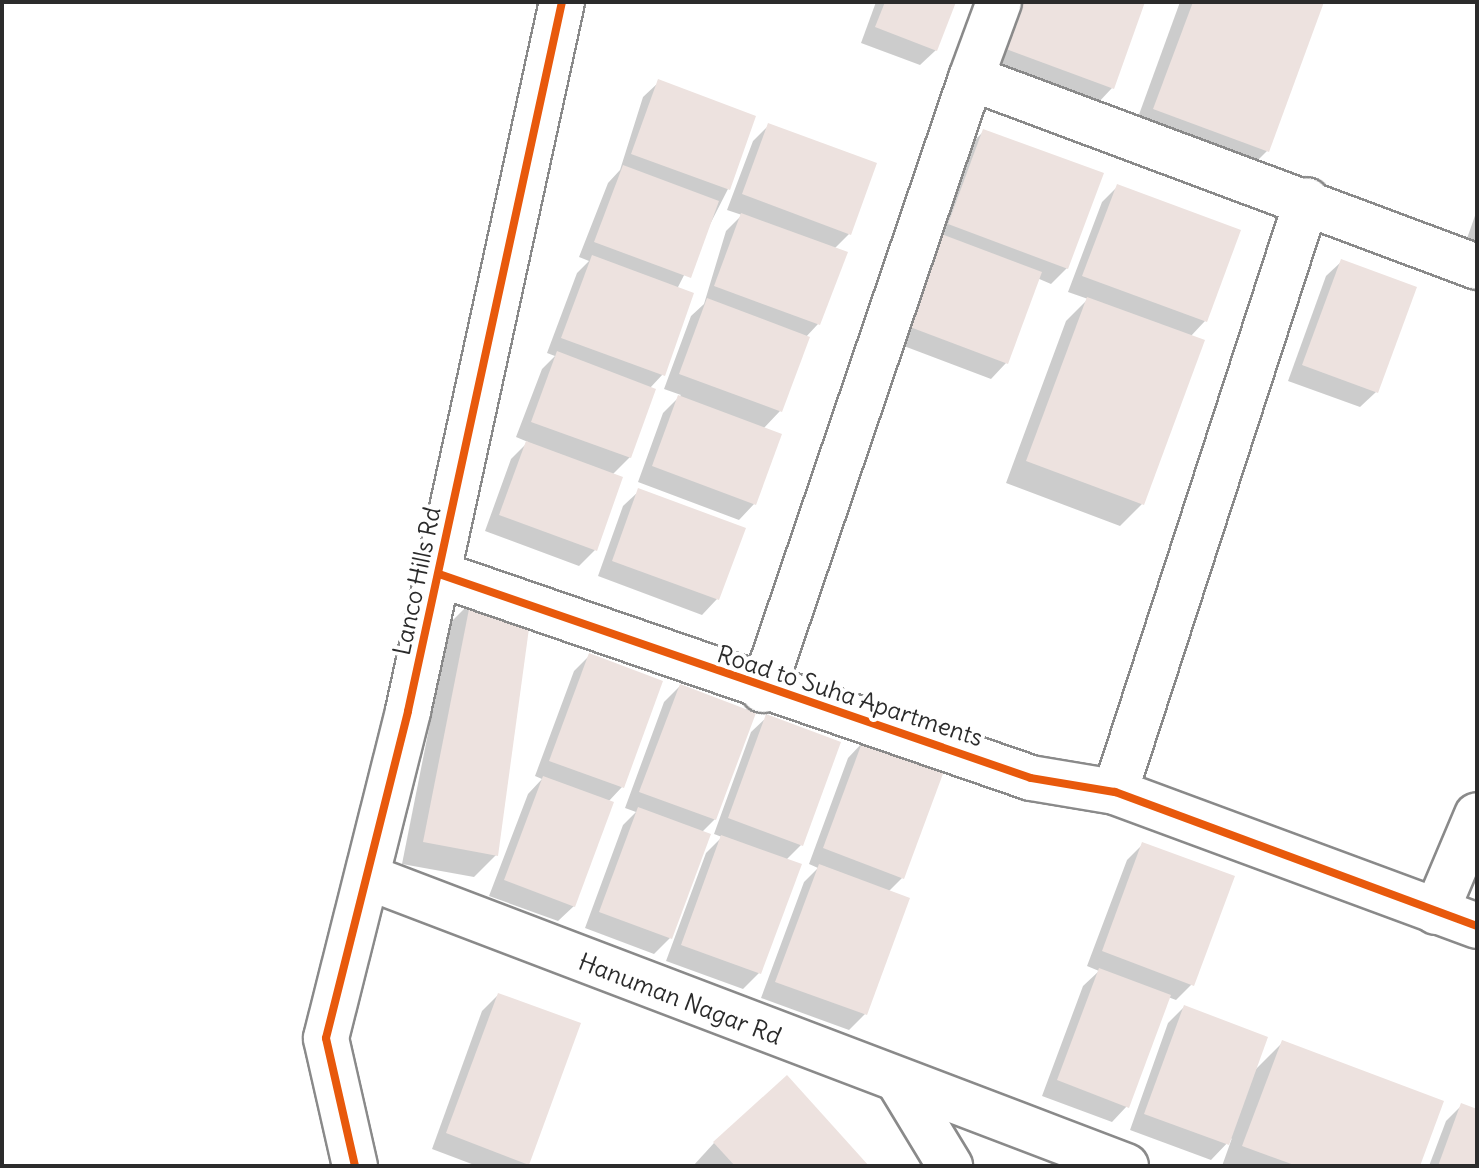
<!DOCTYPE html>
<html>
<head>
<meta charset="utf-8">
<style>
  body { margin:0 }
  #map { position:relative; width:1479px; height:1168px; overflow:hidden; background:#fff; font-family:Delius,sans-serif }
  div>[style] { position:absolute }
  .shadow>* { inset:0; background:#0003 }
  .building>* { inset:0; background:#ede2df }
  .roads { filter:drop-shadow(2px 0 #8a8a8a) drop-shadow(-2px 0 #8a8a8a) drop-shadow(0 2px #8a8a8a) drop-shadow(0 -2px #8a8a8a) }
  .minor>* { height:44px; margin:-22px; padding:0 22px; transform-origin:22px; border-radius:22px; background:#fff }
  .cycleway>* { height:8px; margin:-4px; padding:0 4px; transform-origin:4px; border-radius:4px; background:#e8590c }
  span { translate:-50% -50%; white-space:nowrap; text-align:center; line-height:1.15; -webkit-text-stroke:8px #fff; paint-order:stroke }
  .street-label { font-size:24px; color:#2b2b2b }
  .frame { position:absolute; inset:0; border:4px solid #2b2b2b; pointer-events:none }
</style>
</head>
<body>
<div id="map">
  <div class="shadow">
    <div style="clip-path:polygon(876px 2px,954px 2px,936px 50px,920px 65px,861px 43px)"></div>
    <div style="clip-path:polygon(997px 2px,1143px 2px,1112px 88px,1097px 104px,976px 59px)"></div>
    <div style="clip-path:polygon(1180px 2px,1322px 2px,1267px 151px,1245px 173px,1133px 131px)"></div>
    <div style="clip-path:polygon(659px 82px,728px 189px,677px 289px,663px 374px,650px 388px,630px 457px,612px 475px,621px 478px,595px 550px,579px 566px,485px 531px,511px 459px,528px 442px,516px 437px,542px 369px,555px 356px,547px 353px,577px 273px,589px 261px,579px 257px,608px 183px,620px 170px,643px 97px)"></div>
    <div style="clip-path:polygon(769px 125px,849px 234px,834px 249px,818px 324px,805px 338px,780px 411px,763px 429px,754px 504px,739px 520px,638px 482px,663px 413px,681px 395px,664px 389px,691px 316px,704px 304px,726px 231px,742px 215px,727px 210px,753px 141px)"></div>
    <div style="clip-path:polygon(984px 131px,1067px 268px,1051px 284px,1037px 278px,1006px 363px,991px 379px,888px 340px,968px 147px)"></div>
    <div style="clip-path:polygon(1117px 187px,1205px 321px,1190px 337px,1202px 341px,1142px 504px,1120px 526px,1006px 483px,1066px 321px,1088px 299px,1068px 292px,1102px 202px)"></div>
    <div style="clip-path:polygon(1477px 210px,1477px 251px,1464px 247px)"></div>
    <div style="clip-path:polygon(1342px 261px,1376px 392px,1360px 407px,1288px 381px,1326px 276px)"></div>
    <div style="clip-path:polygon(639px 491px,717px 599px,702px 615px,598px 576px,623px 506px)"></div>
    <div style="clip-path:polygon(472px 601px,496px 855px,474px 877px,402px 864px,450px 623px)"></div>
    <div style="clip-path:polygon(589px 656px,622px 787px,608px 802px,574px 906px,558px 921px,489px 896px,528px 794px,542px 779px,535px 776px,574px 671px)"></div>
    <div style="clip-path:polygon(680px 686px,715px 819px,702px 832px,670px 938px,654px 954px,585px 928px,623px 825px,636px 812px,625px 808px,664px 702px)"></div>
    <div style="clip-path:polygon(767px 717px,801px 845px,785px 861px,799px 866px,759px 973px,743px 989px,666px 961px,706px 853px,722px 837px,714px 834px,751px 732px)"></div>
    <div style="clip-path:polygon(863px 742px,902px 878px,888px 892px,908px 900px,865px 1014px,849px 1030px,761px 998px,804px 882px,818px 868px,809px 864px,848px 758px)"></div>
    <div style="clip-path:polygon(1143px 844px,1192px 984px,1176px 1000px,1168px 997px,1127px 1106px,1112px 1122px,1042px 1096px,1083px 986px,1099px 971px,1087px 966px,1127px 860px)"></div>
    <div style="clip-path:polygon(498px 995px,527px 1164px,525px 1166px,477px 1166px,432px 1149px,482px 1011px)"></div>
    <div style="clip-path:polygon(1184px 1007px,1254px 1071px,1282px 1043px,1418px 1166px,1222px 1166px,1232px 1138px,1211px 1160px,1130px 1130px,1168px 1023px)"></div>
    <div style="clip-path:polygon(1461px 1106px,1477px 1111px,1477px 1166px,1429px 1166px,1446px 1121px)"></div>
    <div style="clip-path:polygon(714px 1143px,866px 1166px,693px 1166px)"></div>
  </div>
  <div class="building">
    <div style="clip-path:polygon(885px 2px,956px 2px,937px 51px,875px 27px)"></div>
    <div style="clip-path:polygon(1005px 2px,1145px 2px,1114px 89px,990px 43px)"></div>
    <div style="clip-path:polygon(1193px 2px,1324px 2px,1269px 152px,1153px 109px)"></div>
    <div style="clip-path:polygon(658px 79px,756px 116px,730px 190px,631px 154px)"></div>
    <div style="clip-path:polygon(768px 123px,877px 163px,851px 235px,742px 194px)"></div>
    <div style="clip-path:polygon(983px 129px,1104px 173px,1068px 269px,948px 224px)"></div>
    <div style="clip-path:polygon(623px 165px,719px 201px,691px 278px,594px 242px)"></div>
    <div style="clip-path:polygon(1117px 184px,1241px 230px,1207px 322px,1082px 276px)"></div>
    <div style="clip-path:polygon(741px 213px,848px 252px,820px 325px,714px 286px)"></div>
    <div style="clip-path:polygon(936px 232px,1042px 272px,1008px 364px,902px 324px)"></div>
    <div style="clip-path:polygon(592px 255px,694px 293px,665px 376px,561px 338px)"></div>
    <div style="clip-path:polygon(1341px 259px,1417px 287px,1378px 393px,1302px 365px)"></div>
    <div style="clip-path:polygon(1087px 297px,1205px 340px,1144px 505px,1026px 461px)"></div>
    <div style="clip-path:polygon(707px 298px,810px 337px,782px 412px,679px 374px)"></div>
    <div style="clip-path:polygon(557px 351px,656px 389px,631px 458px,531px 422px)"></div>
    <div style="clip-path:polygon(678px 395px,782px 434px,756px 505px,652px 466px)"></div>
    <div style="clip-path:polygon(526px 441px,623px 477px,597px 551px,499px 515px)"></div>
    <div style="clip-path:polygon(638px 488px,746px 528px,719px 600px,612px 561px)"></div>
    <div style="clip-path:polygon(471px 599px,530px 621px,498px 856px,423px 842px)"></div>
    <div style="clip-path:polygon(589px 653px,663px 681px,624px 788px,549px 761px)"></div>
    <div style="clip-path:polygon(680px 684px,756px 713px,716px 820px,639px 792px)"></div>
    <div style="clip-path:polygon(766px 714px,841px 742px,803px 846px,728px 818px)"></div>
    <div style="clip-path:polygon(863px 740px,944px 771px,904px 879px,823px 848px)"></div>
    <div style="clip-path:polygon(543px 776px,614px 802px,575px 907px,504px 880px)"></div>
    <div style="clip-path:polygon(638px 807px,711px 834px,672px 939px,599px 912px)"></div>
    <div style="clip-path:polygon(721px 835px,802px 864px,761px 974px,681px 945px)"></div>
    <div style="clip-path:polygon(1142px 842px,1235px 876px,1194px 986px,1102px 951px)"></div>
    <div style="clip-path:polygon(819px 864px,910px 898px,867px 1015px,775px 982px)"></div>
    <div style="clip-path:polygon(1099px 968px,1171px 995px,1129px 1108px,1057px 1080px)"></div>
    <div style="clip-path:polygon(498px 993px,581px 1023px,529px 1165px,446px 1133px)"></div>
    <div style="clip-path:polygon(1184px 1005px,1268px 1037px,1229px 1145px,1144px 1114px)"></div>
    <div style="clip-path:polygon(1282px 1040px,1444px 1101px,1420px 1166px,1297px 1166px,1242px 1146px)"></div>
    <div style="clip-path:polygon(787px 1075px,869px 1166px,735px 1166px,713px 1142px)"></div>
    <div style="clip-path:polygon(1461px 1103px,1477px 1109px,1477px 1166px,1438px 1166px)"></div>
  </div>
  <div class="roads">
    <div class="minor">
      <div style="left:999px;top:2px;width:81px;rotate:110.2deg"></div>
      <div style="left:971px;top:78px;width:540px;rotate:20.48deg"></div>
      <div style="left:439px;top:574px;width:626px;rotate:19.01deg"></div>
      <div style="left:1031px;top:778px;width:85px;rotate:9.5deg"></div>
      <div style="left:1115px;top:792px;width:386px;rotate:20.3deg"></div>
      <div style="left:763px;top:690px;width:646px;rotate:-71.23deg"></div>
      <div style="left:1115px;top:792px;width:622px;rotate:-72.03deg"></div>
      <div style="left:370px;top:878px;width:809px;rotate:20.85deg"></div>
      <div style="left:1436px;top:912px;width:105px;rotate:-67.1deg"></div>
      <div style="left:901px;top:1085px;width:95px;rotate:58.8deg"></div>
      <div style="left:355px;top:1166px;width:131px;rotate:-102.8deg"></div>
      <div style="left:326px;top:1038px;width:337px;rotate:-75.9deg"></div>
      <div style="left:408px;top:711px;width:726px;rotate:-77.75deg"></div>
    </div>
  </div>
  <div class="cycleway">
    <div style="left:439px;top:574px;width:626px;rotate:19.01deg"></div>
    <div style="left:1031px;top:778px;width:85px;rotate:9.5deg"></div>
    <div style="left:1115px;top:792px;width:386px;rotate:20.3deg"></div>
    <div style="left:355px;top:1166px;width:131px;rotate:-102.8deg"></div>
    <div style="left:326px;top:1038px;width:337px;rotate:-75.9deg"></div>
    <div style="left:408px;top:711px;width:726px;rotate:-77.75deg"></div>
  </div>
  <div class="street-label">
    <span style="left:417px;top:581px;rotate:-78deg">Lanco Hills Rd</span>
    <span style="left:850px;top:696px;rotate:18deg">Road to Suha Apartments</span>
    <span style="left:680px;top:999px;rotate:21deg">Hanuman Nagar Rd</span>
  </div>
  <div class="frame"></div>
</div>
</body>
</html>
